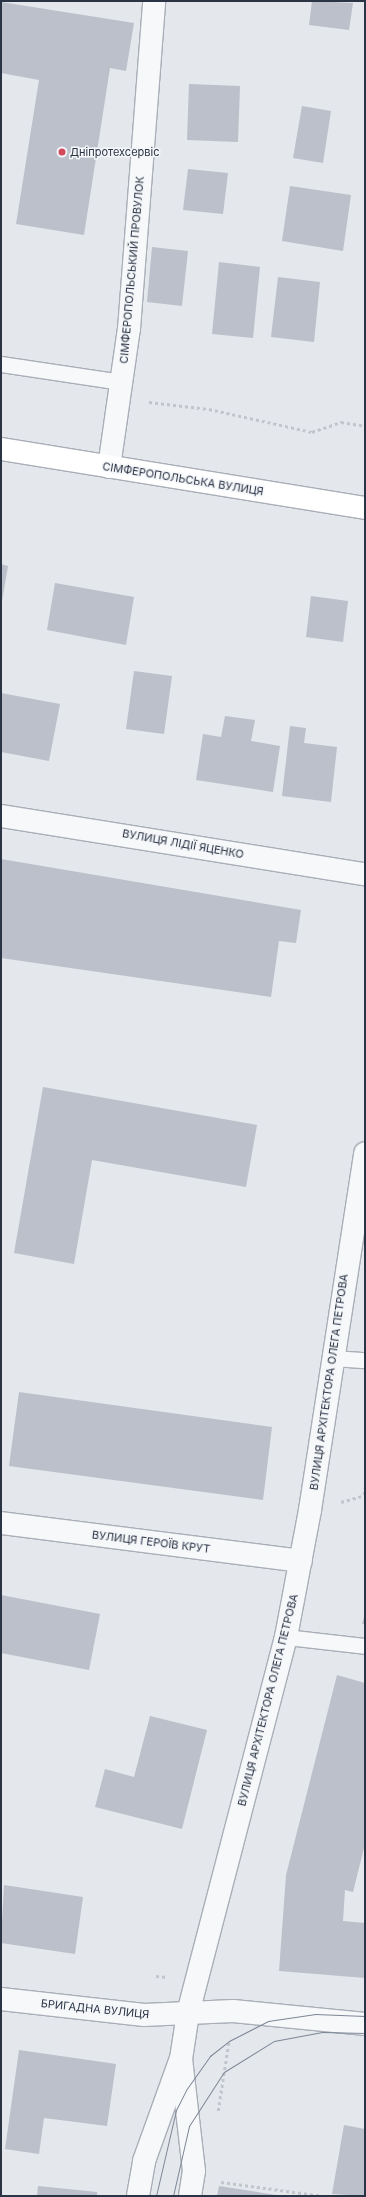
<!DOCTYPE html>
<html>
<head>
<meta charset="utf-8">
<style>
  body { margin:0 }
  #map { position:relative; width:366px; height:2197px; overflow:hidden; background:#e4e7ec; font-family:Inter,sans-serif }
  div>[style] { position:absolute }
  .building>* { inset:0; background:#bbc0ca }
  .path>* { height:2.5px; margin-top:-1.25px; transform-origin:0; background:repeating-linear-gradient(90deg,#c2c5cb 0 3px,transparent 0 6px) }
  .roads { filter:drop-shadow(1px 0 #a9aeb7) drop-shadow(-1px 0 #a9aeb7) drop-shadow(0 1px #a9aeb7) drop-shadow(0 -1px #a9aeb7) }
  .lane>* { height:15px; margin:-7.5px; padding:0 7.5px; transform-origin:7.5px; border-radius:7.5px; background:#f7f8fa }
  .street>* { height:22px; margin:-11px; padding:0 11px; transform-origin:11px; border-radius:11px; background:#f7f8fa }
  .secondary>* { height:22px; margin:-11px; padding:0 11px; transform-origin:11px; border-radius:11px; background:#fff }
  .tram>* { height:1px; margin:-0.5px; padding:0 0.5px; transform-origin:0.5px; border-radius:0.5px; background:#7d8696 }
  .dots>* { width:11px; height:11px; translate:-50% -50%; box-sizing:border-box; border:2px solid #f4f6f9; border-radius:50% }
  span { translate:-50% -50%; white-space:nowrap; text-align:center; line-height:1.15; -webkit-text-stroke:3px #f4f6f9; paint-order:stroke }
  .poi-label { font-size:11px; color:#2b3445 }
  .left { translate:0 -50%; text-align:left }
  .street-label { font-size:11px; color:#2b3445 }
  .frame { position:absolute; inset:0; border:2px solid #2b3445; pointer-events:none }
</style>
</head>
<body>
<div id="map">
  <div class="building">
    <div style="clip-path:polygon(312px 1px,353px 3px,349px 30px,309px 25px)"></div>
    <div style="clip-path:polygon(1px 2px,134px 23px,126px 71px,110px 68px,84px 235px,16px 224px,39px 80px,1px 73px)"></div>
    <div style="clip-path:polygon(189px 84px,240px 86px,238px 142px,187px 140px)"></div>
    <div style="clip-path:polygon(302px 106px,331px 111px,323px 163px,293px 158px)"></div>
    <div style="clip-path:polygon(188px 169px,228px 173px,223px 214px,183px 210px)"></div>
    <div style="clip-path:polygon(290px 186px,351px 195px,343px 251px,282px 241px)"></div>
    <div style="clip-path:polygon(152px 247px,188px 251px,182px 306px,147px 302px)"></div>
    <div style="clip-path:polygon(219px 262px,260px 267px,253px 338px,212px 334px)"></div>
    <div style="clip-path:polygon(278px 277px,320px 282px,314px 342px,271px 337px)"></div>
    <div style="clip-path:polygon(1px 564px,8px 566px,2px 601px,1px 601px)"></div>
    <div style="clip-path:polygon(55px 583px,134px 597px,126px 645px,47px 630px)"></div>
    <div style="clip-path:polygon(311px 596px,348px 601px,343px 642px,306px 637px)"></div>
    <div style="clip-path:polygon(134px 671px,172px 676px,164px 734px,126px 729px)"></div>
    <div style="clip-path:polygon(1px 693px,60px 704px,49px 761px,1px 752px)"></div>
    <div style="clip-path:polygon(225px 716px,255px 720px,251px 741px,280px 746px,273px 792px,196px 780px,203px 734px,221px 737px)"></div>
    <div style="clip-path:polygon(290px 726px,306px 728px,304px 743px,337px 747px,331px 802px,282px 796px)"></div>
    <div style="clip-path:polygon(1px 859px,301px 910px,296px 943px,279px 941px,271px 997px,1px 958px)"></div>
    <div style="clip-path:polygon(43px 1087px,257px 1125px,246px 1187px,92px 1160px,74px 1264px,14px 1253px)"></div>
    <div style="clip-path:polygon(19px 1392px,272px 1427px,263px 1500px,9px 1466px)"></div>
    <div style="clip-path:polygon(1px 1595px,100px 1614px,89px 1670px,1px 1653px)"></div>
    <div style="clip-path:polygon(365px 1614px,365px 1624px,362px 1624px)"></div>
    <div style="clip-path:polygon(337px 1675px,365px 1683px,365px 1844px,353px 1892px,345px 1890px,343px 1921px,365px 1923px,365px 1978px,279px 1971px,286px 1875px)"></div>
    <div style="clip-path:polygon(150px 1716px,207px 1730px,182px 1829px,95px 1807px,105px 1769px,134px 1777px)"></div>
    <div style="clip-path:polygon(4px 1885px,83px 1897px,75px 1954px,1px 1943px)"></div>
    <div style="clip-path:polygon(19px 2050px,116px 2064px,107px 2126px,44px 2118px,39px 2154px,5px 2149px)"></div>
    <div style="clip-path:polygon(344px 2125px,365px 2129px,365px 2196px,332px 2194px)"></div>
    <div style="clip-path:polygon(38px 2186px,97px 2192px,97px 2196px,37px 2196px)"></div>
    <div style="clip-path:polygon(219px 2186px,276px 2195px,276px 2196px,217px 2196px)"></div>
  </div>
  <div class="path">
    <div style="left:149px;top:402px;width:60px;rotate:6.7deg"></div>
    <div style="left:209px;top:409px;width:106px;rotate:12.6deg"></div>
    <div style="left:312px;top:432px;width:31px;rotate:-19deg"></div>
    <div style="left:341px;top:422px;width:24px;rotate:9deg"></div>
    <div style="left:364px;top:1495px;width:8px;rotate:-83deg"></div>
    <div style="left:341px;top:1502px;width:25px;rotate:-16deg"></div>
    <div style="left:156px;top:1976px;width:11px;rotate:5deg"></div>
    <div style="left:218px;top:2111px;width:72px;rotate:-81.2deg"></div>
    <div style="left:221px;top:2182px;width:103px;rotate:7.8deg"></div>
  </div>
  <div class="roads">
    <div class="lane">
      <div style="left:1px;top:364px;width:121px;rotate:8.5deg"></div>
      <div style="left:333px;top:1358px;width:32px;rotate:4deg"></div>
      <div style="left:286px;top:1637px;width:80px;rotate:6.5deg"></div>
    </div>
    <div class="street">
      <div style="left:109px;top:467px;width:139px;rotate:-81.8deg"></div>
      <div style="left:129px;top:329px;width:329px;rotate:-85.6deg"></div>
      <div style="left:1px;top:816px;width:369px;rotate:9.1deg"></div>
      <div style="left:1px;top:1523px;width:302px;rotate:7.2deg"></div>
      <div style="left:1px;top:1999px;width:144px;rotate:6.4deg"></div>
      <div style="left:144px;top:2015px;width:89px;rotate:-2.6deg"></div>
      <div style="left:233px;top:2011px;width:133px;rotate:5.6deg"></div>
      <div style="left:138px;top:2196px;width:36px;rotate:-80deg"></div>
      <div style="left:144px;top:2161px;width:106px;rotate:-70.2deg"></div>
      <div style="left:190px;top:2196px;width:25px;rotate:-81deg"></div>
      <div style="left:194px;top:2171px;width:113px;rotate:-96.6deg"></div>
      <div style="left:181px;top:2059px;width:47px;rotate:-81.3deg"></div>
      <div style="left:188px;top:2013px;width:389px;rotate:-75.4deg"></div>
      <div style="left:286px;top:1637px;width:129px;rotate:-79.3deg"></div>
      <div style="left:310px;top:1510px;width:361px;rotate:-81.2deg"></div>
    </div>
    <div class="secondary">
      <div style="left:1px;top:449px;width:369px;rotate:9.2deg"></div>
    </div>
  </div>
  <div class="tram">
    <div style="left:156px;top:2196px;width:88px;rotate:-76.9deg"></div>
    <div style="left:176px;top:2110px;width:22px;rotate:-63deg"></div>
    <div style="left:186px;top:2090px;width:42px;rotate:-54.8deg"></div>
    <div style="left:210px;top:2056px;width:24px;rotate:-38deg"></div>
    <div style="left:229px;top:2041px;width:44px;rotate:-27.1deg"></div>
    <div style="left:268px;top:2021px;width:48px;rotate:-8.5deg"></div>
    <div style="left:315px;top:2014px;width:50px;rotate:2.3deg"></div>
    <div style="left:173px;top:2196px;width:72px;rotate:-77.1deg"></div>
    <div style="left:189px;top:2126px;width:64px;rotate:-57.1deg"></div>
    <div style="left:224px;top:2072px;width:59px;rotate:-31.8deg"></div>
    <div style="left:274px;top:2041px;width:49px;rotate:-10.6deg"></div>
    <div style="left:322px;top:2032px;width:43px;rotate:1.3deg"></div>
  </div>
  <div class="dots">
    <div style="left:62px;top:152px;background:#d1495b"></div>
  </div>
  <div class="poi-label">
    <span class="left" style="left:70px;top:152px">Дніпротехсервіс</span>
  </div>
  <div class="street-label">
    <span style="left:132px;top:270px;rotate:-85deg">СІМФЕРОПОЛЬСЬКИЙ ПРОВУЛОК</span>
    <span style="left:183px;top:479px;rotate:9deg">СІМФЕРОПОЛЬСЬКА ВУЛИЦЯ</span>
    <span style="left:183px;top:844px;rotate:10deg">ВУЛИЦЯ ЛІДІЇ ЯЦЕНКО</span>
    <span style="left:329px;top:1382px;rotate:-82deg">ВУЛИЦЯ АРХІТЕКТОРА ОЛЕГА ПЕТРОВА</span>
    <span style="left:151px;top:1542px;rotate:7deg">ВУЛИЦЯ ГЕРОЇВ КРУТ</span>
    <span style="left:268px;top:1700px;rotate:-76deg">ВУЛИЦЯ АРХІТЕКТОРА ОЛЕГА ПЕТРОВА</span>
    <span style="left:95px;top:2009px;rotate:6deg">БРИГАДНА ВУЛИЦЯ</span>
  </div>
  <div class="frame"></div>
</div>
</body>
</html>
